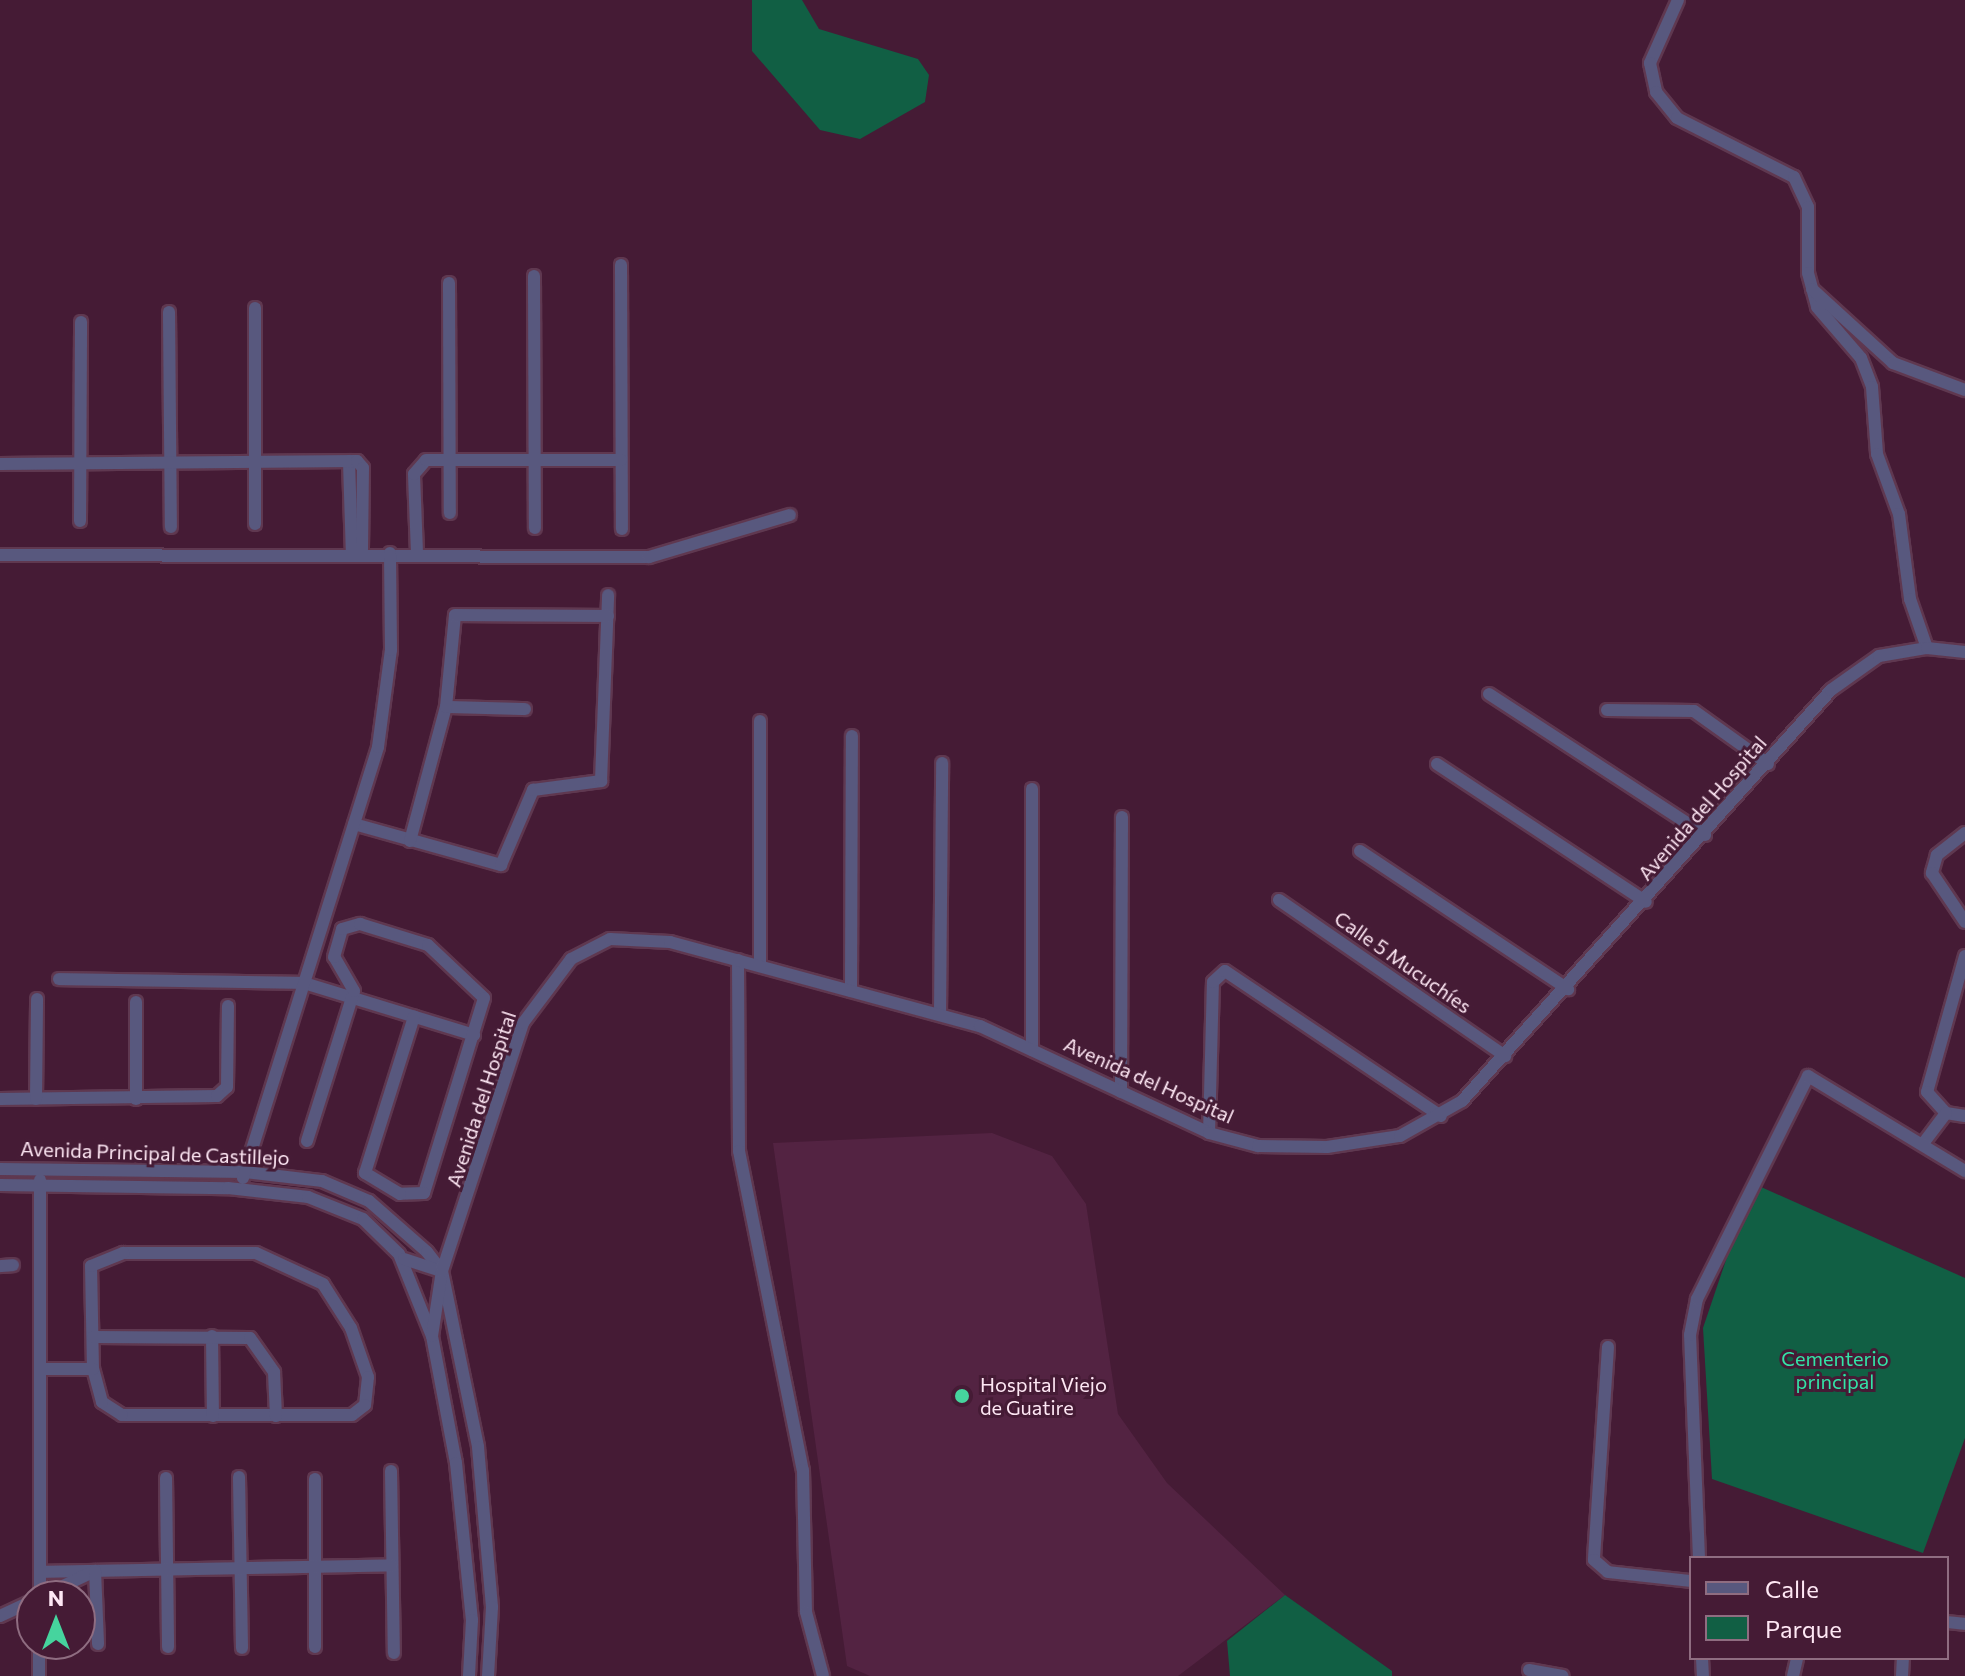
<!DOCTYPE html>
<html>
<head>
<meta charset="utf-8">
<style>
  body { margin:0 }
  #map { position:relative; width:1965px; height:1676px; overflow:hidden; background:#451b35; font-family:Commissioner,sans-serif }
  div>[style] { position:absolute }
  .built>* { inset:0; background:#532342 }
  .green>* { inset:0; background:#115f44 }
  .roads { filter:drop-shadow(2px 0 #5f3850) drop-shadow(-2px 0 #5f3850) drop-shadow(0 2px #5f3850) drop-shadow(0 -2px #5f3850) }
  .minor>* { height:12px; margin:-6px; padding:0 6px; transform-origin:6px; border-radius:6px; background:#58587e }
  .dots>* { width:22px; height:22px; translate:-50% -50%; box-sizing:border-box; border:4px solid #451b35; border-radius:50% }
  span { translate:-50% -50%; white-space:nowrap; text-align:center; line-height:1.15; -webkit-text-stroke:6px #451b35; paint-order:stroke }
  .street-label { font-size:20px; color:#fee7f4 }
  .park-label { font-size:20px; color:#33e4a7 }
  .poi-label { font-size:20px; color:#fee7f4 }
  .left { translate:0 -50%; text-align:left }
  .legend { position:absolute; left:1689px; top:1556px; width:260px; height:104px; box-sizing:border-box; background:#451b35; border:2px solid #8f6d81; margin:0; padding:10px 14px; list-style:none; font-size:24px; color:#fee7f4 }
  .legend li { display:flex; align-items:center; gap:16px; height:40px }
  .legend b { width:40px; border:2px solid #8f6d81 }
  .north { position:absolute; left:16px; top:1580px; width:80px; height:80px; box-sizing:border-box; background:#451b35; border:2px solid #8f6d81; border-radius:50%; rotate:0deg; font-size:22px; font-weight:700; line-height:32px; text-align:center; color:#fee7f4 }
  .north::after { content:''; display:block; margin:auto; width:28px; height:36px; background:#46d49e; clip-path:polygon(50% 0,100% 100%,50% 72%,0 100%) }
</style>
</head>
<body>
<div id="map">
  <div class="built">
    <div style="clip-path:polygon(992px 1133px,1052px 1156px,1086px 1204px,1118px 1414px,1167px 1483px,1285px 1595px,1178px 1676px,870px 1676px,847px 1666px,773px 1143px)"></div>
  </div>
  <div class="green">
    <div style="clip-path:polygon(752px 0,802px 0,819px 29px,918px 59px,929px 75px,925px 102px,860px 139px,820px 130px,752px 51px)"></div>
    <div style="clip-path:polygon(1752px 1183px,1965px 1278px,1965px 1438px,1923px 1553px,1712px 1479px,1703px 1328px)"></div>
    <div style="clip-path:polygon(1285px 1595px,1392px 1671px,1392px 1676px,1230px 1676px,1227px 1641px)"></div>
  </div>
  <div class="roads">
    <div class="minor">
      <div style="left:1678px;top:0;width:69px;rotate:114deg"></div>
      <div style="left:1650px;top:63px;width:30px;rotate:78deg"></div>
      <div style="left:1656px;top:92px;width:33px;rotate:51deg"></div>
      <div style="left:1677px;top:118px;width:131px;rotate:26.8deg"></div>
      <div style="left:1794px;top:177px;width:33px;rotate:65deg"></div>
      <div style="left:1808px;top:207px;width:66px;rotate:90deg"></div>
      <div style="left:1808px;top:273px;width:35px;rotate:75deg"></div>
      <div style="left:1817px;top:307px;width:67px;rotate:49.2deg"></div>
      <div style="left:1861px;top:358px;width:31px;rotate:69deg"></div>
      <div style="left:1872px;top:387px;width:67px;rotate:85.7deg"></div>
      <div style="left:1877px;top:454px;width:64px;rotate:69.9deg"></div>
      <div style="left:1899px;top:514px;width:86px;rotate:82.6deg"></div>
      <div style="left:1910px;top:599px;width:52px;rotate:70.9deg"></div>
      <div style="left:621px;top:265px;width:264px;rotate:89.8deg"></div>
      <div style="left:534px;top:276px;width:252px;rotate:89.8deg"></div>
      <div style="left:449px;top:283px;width:230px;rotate:89.8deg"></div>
      <div style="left:1812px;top:289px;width:110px;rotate:42.4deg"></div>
      <div style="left:1893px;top:363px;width:77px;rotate:20.6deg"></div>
      <div style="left:169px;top:312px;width:215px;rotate:89.5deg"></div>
      <div style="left:349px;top:461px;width:93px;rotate:88.2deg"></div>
      <div style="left:0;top:464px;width:357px;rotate:-0.5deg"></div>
      <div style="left:357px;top:461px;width:9px;rotate:49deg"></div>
      <div style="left:363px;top:468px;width:85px;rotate:90.7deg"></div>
      <div style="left:80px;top:521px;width:199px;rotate:-89.7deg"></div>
      <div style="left:255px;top:524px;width:216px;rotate:-90deg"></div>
      <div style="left:417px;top:553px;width:79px;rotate:-92.2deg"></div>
      <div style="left:414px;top:474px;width:18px;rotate:-49deg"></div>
      <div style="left:426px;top:460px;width:195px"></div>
      <div style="left:0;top:555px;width:649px;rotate:0.18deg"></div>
      <div style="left:649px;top:557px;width:147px;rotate:-16.6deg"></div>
      <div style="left:1489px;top:694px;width:258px;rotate:33.1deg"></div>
      <div style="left:446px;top:707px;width:79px;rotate:1.5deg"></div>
      <div style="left:1607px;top:710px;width:87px;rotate:0.7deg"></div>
      <div style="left:1694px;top:711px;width:91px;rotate:35.6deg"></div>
      <div style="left:1437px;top:764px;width:250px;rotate:33.4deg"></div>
      <div style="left:1032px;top:789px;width:261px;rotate:90deg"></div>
      <div style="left:354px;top:824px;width:153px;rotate:15.6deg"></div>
      <div style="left:501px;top:865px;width:82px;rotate:-66.9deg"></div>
      <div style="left:533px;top:790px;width:69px;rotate:-7.5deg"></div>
      <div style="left:601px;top:781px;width:186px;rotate:-87.8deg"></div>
      <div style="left:1965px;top:833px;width:36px;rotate:142deg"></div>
      <div style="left:1937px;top:855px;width:19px;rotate:106deg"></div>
      <div style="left:1932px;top:873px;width:59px;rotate:56deg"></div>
      <div style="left:410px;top:841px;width:139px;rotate:-75deg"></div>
      <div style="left:446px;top:707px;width:92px;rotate:-84.4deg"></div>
      <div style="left:455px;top:615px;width:153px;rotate:0.4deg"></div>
      <div style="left:1360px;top:851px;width:250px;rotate:33.6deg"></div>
      <div style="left:1279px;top:900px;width:275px;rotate:34.6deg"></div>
      <div style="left:1965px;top:956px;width:141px;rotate:105.6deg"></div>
      <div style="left:1927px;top:1092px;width:28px;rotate:48deg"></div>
      <div style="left:1946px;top:1113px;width:19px;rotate:9deg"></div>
      <div style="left:738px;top:960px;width:191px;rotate:89.7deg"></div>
      <div style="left:739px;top:1151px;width:325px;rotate:78.7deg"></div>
      <div style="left:803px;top:1470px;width:142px;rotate:88.8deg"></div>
      <div style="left:806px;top:1612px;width:66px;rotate:75.1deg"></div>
      <div style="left:760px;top:966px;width:245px;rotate:-90deg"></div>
      <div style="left:59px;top:979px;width:245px;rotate:0.9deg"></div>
      <div style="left:304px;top:983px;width:178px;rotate:17deg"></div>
      <div style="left:851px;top:991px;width:255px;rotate:-89.8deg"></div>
      <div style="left:940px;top:1015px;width:252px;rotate:-89.5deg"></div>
      <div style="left:1121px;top:1092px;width:275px;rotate:-89.8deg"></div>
      <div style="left:0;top:1099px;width:217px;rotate:-0.8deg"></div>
      <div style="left:217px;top:1096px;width:13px;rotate:-42deg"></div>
      <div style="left:227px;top:1087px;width:81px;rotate:-89.3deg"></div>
      <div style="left:36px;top:1099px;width:100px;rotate:-89.4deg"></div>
      <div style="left:136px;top:1099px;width:97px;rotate:-90deg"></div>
      <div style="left:1209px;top:1133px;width:151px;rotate:-88.5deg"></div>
      <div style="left:1213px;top:982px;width:16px;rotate:-43deg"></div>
      <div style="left:1225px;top:971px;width:260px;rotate:33.9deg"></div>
      <div style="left:307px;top:1141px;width:157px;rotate:-72.6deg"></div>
      <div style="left:354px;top:991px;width:39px;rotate:-120deg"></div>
      <div style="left:334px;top:957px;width:29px;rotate:-74deg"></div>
      <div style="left:342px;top:929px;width:19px;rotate:-16deg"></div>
      <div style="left:360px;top:924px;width:71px;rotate:17.2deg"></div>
      <div style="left:428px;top:945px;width:77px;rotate:43.4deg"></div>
      <div style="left:484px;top:998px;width:204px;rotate:107.1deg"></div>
      <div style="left:424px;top:1193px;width:24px;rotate:178deg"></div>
      <div style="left:400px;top:1194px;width:41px;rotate:-149deg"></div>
      <div style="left:365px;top:1173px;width:164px;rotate:-72.6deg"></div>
      <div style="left:1925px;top:1141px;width:35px;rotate:-53deg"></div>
      <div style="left:0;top:1169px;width:245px;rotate:0.7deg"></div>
      <div style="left:245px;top:1172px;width:78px;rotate:6.7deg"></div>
      <div style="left:322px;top:1181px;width:51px;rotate:23.1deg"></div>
      <div style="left:369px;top:1201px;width:77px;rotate:41.3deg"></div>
      <div style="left:427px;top:1252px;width:24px;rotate:52deg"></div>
      <div style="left:442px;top:1271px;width:180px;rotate:78.4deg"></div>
      <div style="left:478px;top:1447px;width:161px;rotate:85deg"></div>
      <div style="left:492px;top:1607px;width:69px;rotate:93.3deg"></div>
      <div style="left:243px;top:1178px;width:452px;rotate:-72.6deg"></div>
      <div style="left:378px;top:747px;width:98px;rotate:-82.4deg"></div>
      <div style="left:391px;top:650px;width:97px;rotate:-90.6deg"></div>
      <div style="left:0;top:1185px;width:228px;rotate:0.8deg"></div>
      <div style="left:228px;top:1188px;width:81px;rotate:6.4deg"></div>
      <div style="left:308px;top:1197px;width:59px;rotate:21.8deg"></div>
      <div style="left:363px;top:1219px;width:50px;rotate:44.2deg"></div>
      <div style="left:399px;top:1254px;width:88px;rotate:68.1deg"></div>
      <div style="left:432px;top:1336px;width:129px;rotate:79.3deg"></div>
      <div style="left:456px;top:1463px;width:158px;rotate:84.2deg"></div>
      <div style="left:472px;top:1620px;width:56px;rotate:93.1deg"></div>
      <div style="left:123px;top:1253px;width:133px"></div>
      <div style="left:256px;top:1253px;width:74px;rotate:24.8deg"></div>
      <div style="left:323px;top:1284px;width:52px;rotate:57.5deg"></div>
      <div style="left:351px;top:1328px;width:52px;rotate:70.9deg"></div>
      <div style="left:368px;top:1377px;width:28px;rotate:96deg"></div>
      <div style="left:365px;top:1405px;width:16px;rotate:142deg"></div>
      <div style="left:352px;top:1415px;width:230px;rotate:180deg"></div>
      <div style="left:122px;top:1415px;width:24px;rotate:-147deg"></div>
      <div style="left:102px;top:1402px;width:34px;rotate:-105deg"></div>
      <div style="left:93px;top:1369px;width:103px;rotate:-91.1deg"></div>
      <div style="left:91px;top:1266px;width:35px;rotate:-22deg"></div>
      <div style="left:404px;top:1259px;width:40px;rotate:18deg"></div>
      <div style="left:0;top:1266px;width:13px;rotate:-4deg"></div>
      <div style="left:212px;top:1336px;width:80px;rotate:89.3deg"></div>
      <div style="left:432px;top:1336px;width:66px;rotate:-81.3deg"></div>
      <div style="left:442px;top:1271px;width:261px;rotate:-71.9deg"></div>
      <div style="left:523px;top:1023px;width:80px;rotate:-53.1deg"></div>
      <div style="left:571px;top:959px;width:44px;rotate:-27.1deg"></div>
      <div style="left:610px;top:939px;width:60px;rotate:2.9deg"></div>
      <div style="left:670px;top:942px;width:321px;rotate:15.2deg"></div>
      <div style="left:980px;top:1026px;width:253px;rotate:25deg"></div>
      <div style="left:1209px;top:1133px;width:51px;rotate:14.9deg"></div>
      <div style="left:1258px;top:1146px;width:69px;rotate:0.8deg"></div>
      <div style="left:1327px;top:1147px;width:74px;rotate:-8.6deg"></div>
      <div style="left:1400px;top:1136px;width:71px;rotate:-29.4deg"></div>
      <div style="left:1462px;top:1101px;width:552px;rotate:-48.08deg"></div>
      <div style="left:1831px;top:690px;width:59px;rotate:-35.3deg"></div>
      <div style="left:1879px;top:656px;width:49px;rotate:-9.5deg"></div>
      <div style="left:1927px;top:648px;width:38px;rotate:6deg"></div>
      <div style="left:93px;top:1337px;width:157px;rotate:0.4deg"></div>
      <div style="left:250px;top:1338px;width:42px;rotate:54.8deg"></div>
      <div style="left:274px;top:1372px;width:44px;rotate:87.4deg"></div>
      <div style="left:1608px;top:1347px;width:213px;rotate:93.8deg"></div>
      <div style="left:1594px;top:1560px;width:18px;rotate:41deg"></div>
      <div style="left:1608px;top:1572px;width:83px;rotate:6.2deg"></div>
      <div style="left:40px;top:1369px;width:53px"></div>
      <div style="left:391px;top:1471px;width:182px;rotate:89.1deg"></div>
      <div style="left:239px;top:1477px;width:171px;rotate:89deg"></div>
      <div style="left:166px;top:1478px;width:169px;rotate:89.3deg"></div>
      <div style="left:315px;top:1479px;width:168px;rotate:90deg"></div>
      <div style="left:1699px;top:1558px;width:223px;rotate:-92.3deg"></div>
      <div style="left:1690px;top:1335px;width:37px;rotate:-79deg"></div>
      <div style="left:1697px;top:1299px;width:249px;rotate:-63.5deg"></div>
      <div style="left:1808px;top:1076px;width:184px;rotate:31.2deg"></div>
      <div style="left:40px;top:1572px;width:352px;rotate:-1.1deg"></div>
      <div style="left:40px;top:1596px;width:416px;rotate:-90deg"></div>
      <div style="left:42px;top:1596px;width:59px;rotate:-25.3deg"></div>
      <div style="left:95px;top:1571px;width:73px;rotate:87.6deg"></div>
      <div style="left:0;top:1616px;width:35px;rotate:-25deg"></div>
      <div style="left:1947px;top:1622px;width:18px;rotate:6deg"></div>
      <div style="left:1702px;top:1658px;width:18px;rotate:87deg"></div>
      <div style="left:1529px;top:1670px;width:34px;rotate:10deg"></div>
      <div style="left:39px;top:1676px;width:32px;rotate:-90deg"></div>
      <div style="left:1793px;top:1676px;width:18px;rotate:-77deg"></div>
      <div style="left:1902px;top:1676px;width:18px;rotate:-87deg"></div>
    </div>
  </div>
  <div class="dots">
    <div style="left:962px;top:1396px;background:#46d49e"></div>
  </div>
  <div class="street-label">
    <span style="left:1702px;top:808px;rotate:-49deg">Avenida del Hospital</span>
    <span style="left:1403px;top:962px;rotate:35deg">Calle 5 Mucuchíes</span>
    <span style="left:1149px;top:1080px;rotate:24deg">Avenida del Hospital</span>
    <span style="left:481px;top:1099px;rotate:-72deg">Avenida del Hospital</span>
    <span style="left:155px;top:1153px;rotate:2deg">Avenida Principal de Castillejo</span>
  </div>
  <div class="park-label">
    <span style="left:1835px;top:1370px">Cementerio<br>principal</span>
  </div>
  <div class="poi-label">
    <span class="left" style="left:980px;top:1396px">Hospital Viejo<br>de Guatire</span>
  </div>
  <ul class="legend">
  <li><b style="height:10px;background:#58587e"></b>Calle</li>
  <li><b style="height:22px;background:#115f44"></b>Parque</li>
  </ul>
  <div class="north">N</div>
</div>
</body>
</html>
